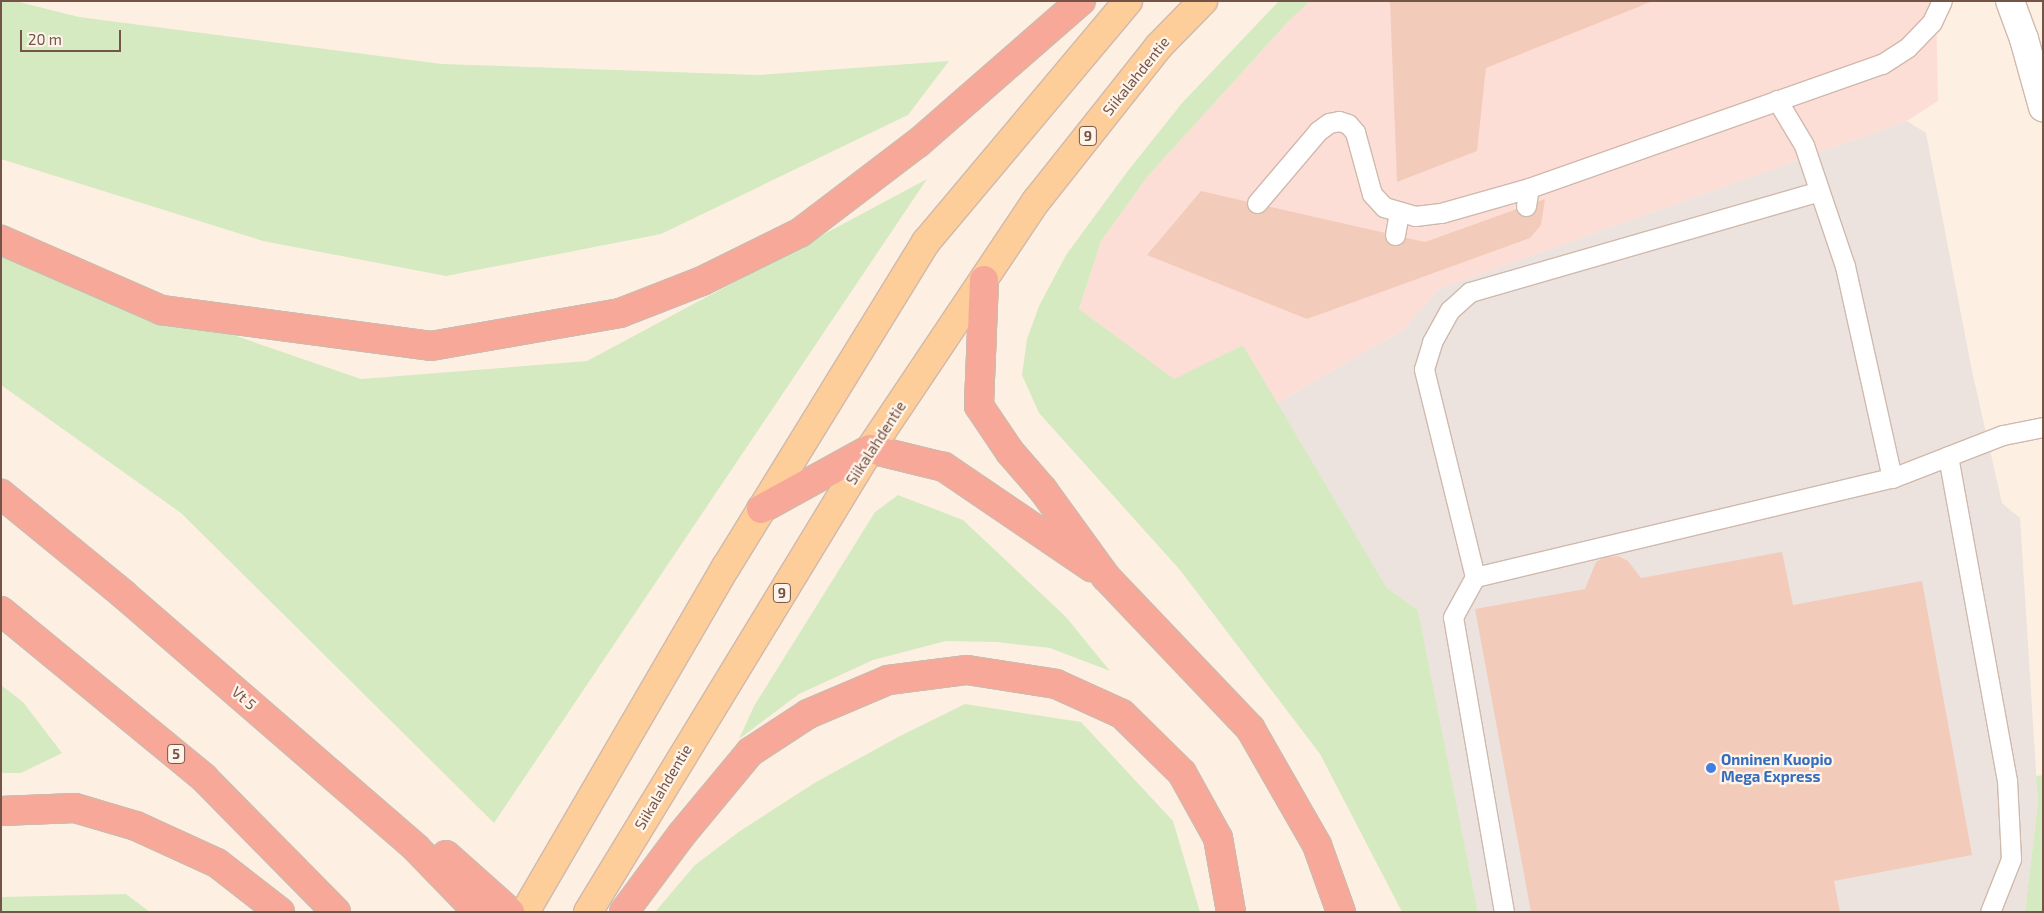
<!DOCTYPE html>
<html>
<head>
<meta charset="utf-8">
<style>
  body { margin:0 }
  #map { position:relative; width:2044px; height:913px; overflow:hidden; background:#fdf0e3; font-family:"Exo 2",sans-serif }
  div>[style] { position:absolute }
  .commercial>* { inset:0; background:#fdded6 }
  .industrial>* { inset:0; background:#ece3de }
  .green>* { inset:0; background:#d6eac1 }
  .building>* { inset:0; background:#f3cbba }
  .roads { filter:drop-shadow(1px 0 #d0b9ac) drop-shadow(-1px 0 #d0b9ac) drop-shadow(0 1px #d0b9ac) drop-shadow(0 -1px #d0b9ac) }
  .service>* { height:19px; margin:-9.5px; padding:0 9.5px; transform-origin:9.5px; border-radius:9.5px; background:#fff }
  .secondary>* { height:28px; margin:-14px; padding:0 14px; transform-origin:14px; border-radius:14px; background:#fff }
  .primary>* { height:28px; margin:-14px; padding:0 14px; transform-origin:14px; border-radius:14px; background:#fdce9a }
  .motorway>* { height:28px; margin:-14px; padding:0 14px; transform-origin:14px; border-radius:14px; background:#f8a898 }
  .dots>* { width:14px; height:14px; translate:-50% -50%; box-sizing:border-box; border:2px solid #fff4ea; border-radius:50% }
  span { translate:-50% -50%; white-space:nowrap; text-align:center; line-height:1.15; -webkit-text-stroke:4.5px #fff4ea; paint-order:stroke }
  .shield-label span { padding:1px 4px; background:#fff4ea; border:1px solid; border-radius:4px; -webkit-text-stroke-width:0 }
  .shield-label { font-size:14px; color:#755448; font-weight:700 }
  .street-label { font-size:15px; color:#755448 }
  .shop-label { font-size:15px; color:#366cbe; font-weight:700 }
  .left { translate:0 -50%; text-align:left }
  .frame { position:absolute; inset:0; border:2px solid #755448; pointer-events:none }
  .scale { position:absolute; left:20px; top:30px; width:101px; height:22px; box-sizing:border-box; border:2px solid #755448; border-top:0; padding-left:6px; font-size:15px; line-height:18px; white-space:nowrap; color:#755448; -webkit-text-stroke:4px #fff4ea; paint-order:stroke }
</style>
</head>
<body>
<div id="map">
  <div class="commercial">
    <div style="clip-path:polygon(1310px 1px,1936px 1px,1938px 101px,1907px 121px,1438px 289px,1404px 329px,1277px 403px,1243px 345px,1174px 380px,1079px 309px,1101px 241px,1148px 176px,1287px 23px)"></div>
  </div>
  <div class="industrial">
    <div style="clip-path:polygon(1907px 121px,1926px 133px,1972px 371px,2002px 503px,2020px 518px,2038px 802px,2025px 912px,1478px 912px,1418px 610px,1387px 588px,1277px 403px,1404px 329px,1438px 289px)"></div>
  </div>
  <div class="green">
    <div style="clip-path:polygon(1px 1px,15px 1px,79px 17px,442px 64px,759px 75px,949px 61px,908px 115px,661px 234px,446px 276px,263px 241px,1px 159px)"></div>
    <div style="clip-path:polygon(1279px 1px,1310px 1px,1287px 23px,1148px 176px,1101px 241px,1079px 309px,1174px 379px,1243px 345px,1387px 588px,1418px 610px,1478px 912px,1402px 912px,1320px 754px,1180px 570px,1039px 413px,1022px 375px,1027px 339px,1039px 306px,1066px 255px,1127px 172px,1182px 103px)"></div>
    <div style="clip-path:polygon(927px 179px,494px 823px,181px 513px,1px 385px,1px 255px,361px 379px,587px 361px)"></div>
    <div style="clip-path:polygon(898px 495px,963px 520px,1066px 617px,1110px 671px,1050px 648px,997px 642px,946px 641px,873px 660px,799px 694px,739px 739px,754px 706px,875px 512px)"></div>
    <div style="clip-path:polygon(1px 685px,23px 702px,62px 753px,21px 773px,1px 773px)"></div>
    <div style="clip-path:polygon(965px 704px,1081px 722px,1173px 821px,1200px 912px,655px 912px,695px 865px,740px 831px,816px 782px,900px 736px)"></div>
    <div style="clip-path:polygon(2043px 775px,2043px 912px,2025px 912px,2038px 802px,2036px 776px)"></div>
    <div style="clip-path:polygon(126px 894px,150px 912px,1px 912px,1px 897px)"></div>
  </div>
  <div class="building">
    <div style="clip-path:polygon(1390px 1px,1653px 1px,1486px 68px,1477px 151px,1397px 182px)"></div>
    <div style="clip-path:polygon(1201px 191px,1425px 242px,1545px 199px,1541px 225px,1530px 238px,1307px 319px,1147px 255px)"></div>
    <div style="clip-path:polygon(1782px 552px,1793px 605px,1922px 581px,1972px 855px,1834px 881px,1840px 912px,1531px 912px,1475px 609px,1585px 589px,1596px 562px,1605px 557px,1618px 556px,1628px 561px,1641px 578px)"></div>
  </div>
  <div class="roads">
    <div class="service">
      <div style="left:1777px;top:100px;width:52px;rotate:59deg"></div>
      <div style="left:1804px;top:145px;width:128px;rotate:71.3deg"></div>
      <div style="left:1845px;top:266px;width:217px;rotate:77.5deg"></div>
      <div style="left:1257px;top:203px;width:94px;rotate:-49.7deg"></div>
      <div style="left:1318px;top:131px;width:14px;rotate:-36deg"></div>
      <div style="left:1329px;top:123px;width:10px;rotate:-11deg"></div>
      <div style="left:1339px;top:121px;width:9px;rotate:18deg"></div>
      <div style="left:1348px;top:124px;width:11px;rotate:49deg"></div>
      <div style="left:1355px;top:132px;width:64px;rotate:74.7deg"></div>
      <div style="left:1372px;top:194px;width:18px;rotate:47deg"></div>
      <div style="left:1384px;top:207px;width:32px;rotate:16deg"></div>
      <div style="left:1415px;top:216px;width:26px;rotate:-7deg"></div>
      <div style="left:1441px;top:213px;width:91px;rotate:-15.9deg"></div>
      <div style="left:1529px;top:188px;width:374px;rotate:-19.4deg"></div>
      <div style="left:1882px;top:64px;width:30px;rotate:-33deg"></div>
      <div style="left:1907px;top:48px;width:36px;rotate:-46deg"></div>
      <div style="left:1932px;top:22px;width:23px;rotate:-65deg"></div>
      <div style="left:1526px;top:206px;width:18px;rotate:-81deg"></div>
      <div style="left:1395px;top:235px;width:23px;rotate:-80deg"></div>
      <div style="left:1948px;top:456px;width:329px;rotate:79.7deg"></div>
      <div style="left:2007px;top:780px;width:79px;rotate:87.1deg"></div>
      <div style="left:2011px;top:859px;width:57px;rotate:111.6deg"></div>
      <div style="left:1475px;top:577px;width:429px;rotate:-13.4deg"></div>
      <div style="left:1892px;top:478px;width:119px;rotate:-21.2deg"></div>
      <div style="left:2003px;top:435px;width:41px;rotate:-11.3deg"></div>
      <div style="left:1504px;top:912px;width:299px;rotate:-99.8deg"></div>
      <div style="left:1453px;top:617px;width:46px;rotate:-61.2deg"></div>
      <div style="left:1475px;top:577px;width:214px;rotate:-103.8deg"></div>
      <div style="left:1424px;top:369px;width:28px;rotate:-73deg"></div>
      <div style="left:1432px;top:342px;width:37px;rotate:-61deg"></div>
      <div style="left:1450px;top:310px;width:27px;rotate:-42deg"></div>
      <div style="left:1470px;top:292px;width:363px;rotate:-16.1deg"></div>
    </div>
    <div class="secondary">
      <div style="left:2010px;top:1px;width:40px;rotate:69.8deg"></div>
      <div style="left:2024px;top:39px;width:71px;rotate:74.4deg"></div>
    </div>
    <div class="primary">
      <div style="left:525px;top:912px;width:399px;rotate:-59.8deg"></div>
      <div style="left:726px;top:567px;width:382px;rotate:-58.4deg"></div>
      <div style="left:926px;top:242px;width:314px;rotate:-50deg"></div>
      <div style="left:588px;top:912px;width:542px;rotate:-58.66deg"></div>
      <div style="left:870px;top:449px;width:300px;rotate:-56.2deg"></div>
      <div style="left:1037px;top:200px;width:196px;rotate:-51.6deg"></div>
      <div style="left:1159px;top:46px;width:63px;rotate:-45.6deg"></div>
    </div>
    <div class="motorway">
      <div style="left:1px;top:240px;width:175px;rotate:23.6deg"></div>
      <div style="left:161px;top:310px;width:272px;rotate:7.6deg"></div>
      <div style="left:431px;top:346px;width:192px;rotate:-9.9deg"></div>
      <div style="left:620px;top:313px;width:88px;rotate:-21.3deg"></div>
      <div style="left:702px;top:281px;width:110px;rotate:-26.3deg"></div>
      <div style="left:801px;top:232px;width:147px;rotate:-37.3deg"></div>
      <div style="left:918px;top:143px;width:216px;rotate:-41.1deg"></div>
      <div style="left:984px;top:280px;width:126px;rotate:92.3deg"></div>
      <div style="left:979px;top:406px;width:55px;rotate:56deg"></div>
      <div style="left:1010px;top:452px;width:50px;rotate:49deg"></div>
      <div style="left:1043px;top:490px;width:107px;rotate:54.1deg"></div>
      <div style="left:1106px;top:577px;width:209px;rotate:46.4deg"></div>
      <div style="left:1250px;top:728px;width:135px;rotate:60.2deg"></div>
      <div style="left:1317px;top:845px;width:71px;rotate:70.3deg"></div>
      <div style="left:1px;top:494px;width:158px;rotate:39.3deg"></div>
      <div style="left:123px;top:594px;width:388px;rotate:40.9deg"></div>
      <div style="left:416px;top:848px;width:89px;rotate:45.9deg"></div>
      <div style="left:761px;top:509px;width:124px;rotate:-28.8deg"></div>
      <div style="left:870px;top:449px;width:76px;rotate:13.7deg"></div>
      <div style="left:944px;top:467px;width:178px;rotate:34.2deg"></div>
      <div style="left:1px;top:611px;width:263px;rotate:39.4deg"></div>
      <div style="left:204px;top:778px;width:188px;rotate:45.4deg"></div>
      <div style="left:1px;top:811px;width:74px;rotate:-2.3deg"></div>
      <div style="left:75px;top:808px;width:64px;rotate:16.4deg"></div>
      <div style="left:136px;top:826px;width:89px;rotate:24.6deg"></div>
      <div style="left:217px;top:863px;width:80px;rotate:37.9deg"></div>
      <div style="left:446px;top:855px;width:86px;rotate:41.7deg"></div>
      <div style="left:624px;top:912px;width:97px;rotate:-53.4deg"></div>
      <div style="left:682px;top:834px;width:107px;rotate:-50.3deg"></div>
      <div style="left:750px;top:752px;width:69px;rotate:-33.2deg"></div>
      <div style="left:808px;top:714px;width:87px;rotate:-23deg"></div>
      <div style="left:888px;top:680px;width:80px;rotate:-7.2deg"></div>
      <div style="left:967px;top:670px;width:90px;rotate:8.9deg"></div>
      <div style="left:1056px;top:684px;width:72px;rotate:24.4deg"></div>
      <div style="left:1122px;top:714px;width:84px;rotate:44.5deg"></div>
      <div style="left:1182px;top:773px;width:74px;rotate:61deg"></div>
      <div style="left:1218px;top:838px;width:75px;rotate:80deg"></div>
    </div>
  </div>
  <div class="dots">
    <div style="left:1711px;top:768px;background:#3f7fe0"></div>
  </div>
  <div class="shield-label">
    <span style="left:1088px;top:136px">9</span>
    <span style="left:782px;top:593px">9</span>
    <span style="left:176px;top:754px">5</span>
  </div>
  <div class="street-label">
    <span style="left:1136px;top:76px;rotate:-51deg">Siikalahdentie</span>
    <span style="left:876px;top:443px;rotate:-57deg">Siikalahdentie</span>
    <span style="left:244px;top:698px;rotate:41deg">Vt 5</span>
    <span style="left:663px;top:787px;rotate:-59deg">Siikalahdentie</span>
  </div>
  <div class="shop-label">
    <span class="left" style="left:1721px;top:768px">Onninen Kuopio<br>Mega Express</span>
  </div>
  <div class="frame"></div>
  <div class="scale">20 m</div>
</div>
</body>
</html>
